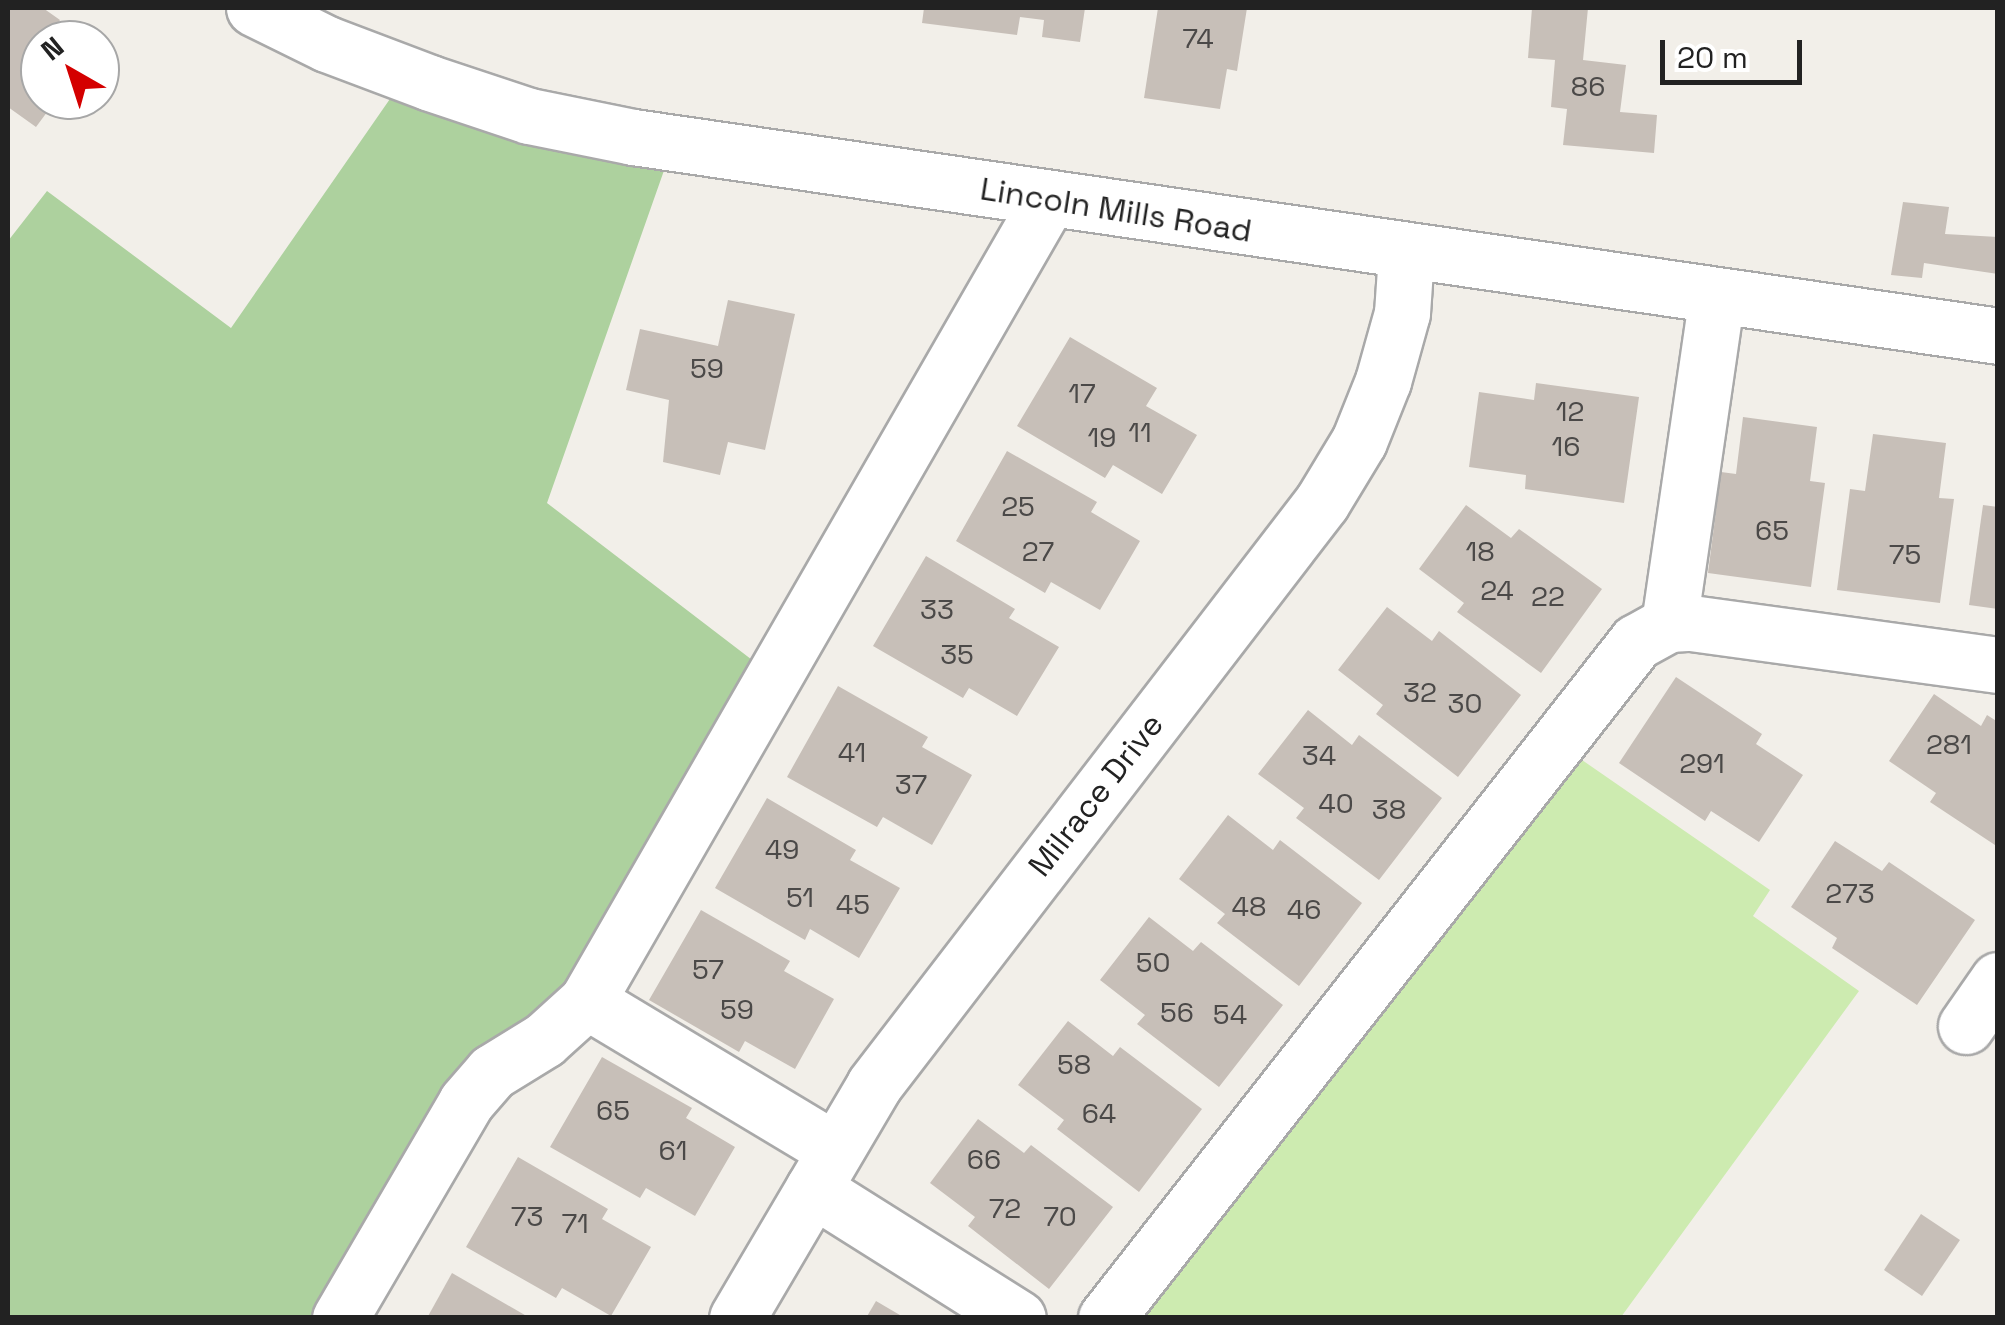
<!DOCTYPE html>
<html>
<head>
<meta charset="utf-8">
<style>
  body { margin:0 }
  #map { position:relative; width:2005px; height:1325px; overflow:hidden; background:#f2efe9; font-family:"Space Grotesk",sans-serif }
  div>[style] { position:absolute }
  .grass>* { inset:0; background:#cdebb0 }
  .forest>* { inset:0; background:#add19e }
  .building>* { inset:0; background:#c7bfb8 }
  .roads { filter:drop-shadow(2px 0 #a9a9a9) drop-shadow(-2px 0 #a9a9a9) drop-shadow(0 2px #a9a9a9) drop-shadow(0 -2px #a9a9a9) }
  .minor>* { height:55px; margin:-27.5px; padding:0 27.5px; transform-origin:27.5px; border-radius:27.5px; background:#fff }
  span { translate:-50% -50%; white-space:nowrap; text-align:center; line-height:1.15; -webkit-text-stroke:9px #fff; paint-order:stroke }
  .number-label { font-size:28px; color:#4b4948 }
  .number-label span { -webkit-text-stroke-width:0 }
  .street-label { font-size:32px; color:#222 }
  .frame { position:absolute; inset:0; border:10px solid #222; pointer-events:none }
  .north { position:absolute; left:20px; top:20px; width:100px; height:100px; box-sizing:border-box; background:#fff; border:2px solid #a7a7a7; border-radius:50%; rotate:321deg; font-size:28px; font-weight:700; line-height:40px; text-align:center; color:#222 }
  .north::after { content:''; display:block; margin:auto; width:35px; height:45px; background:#d40000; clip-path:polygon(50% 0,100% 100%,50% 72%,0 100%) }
  .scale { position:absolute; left:1660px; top:40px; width:142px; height:45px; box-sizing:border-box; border:5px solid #222; border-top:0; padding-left:12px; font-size:30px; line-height:35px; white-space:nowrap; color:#222; -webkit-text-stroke:8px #fff; paint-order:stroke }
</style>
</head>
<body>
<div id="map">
  <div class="grass">
    <div style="clip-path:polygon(1569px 751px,1770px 890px,1753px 916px,1859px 991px,1621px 1317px,1132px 1318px)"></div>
  </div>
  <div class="forest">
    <div style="clip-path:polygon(392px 96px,667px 162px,547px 503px,760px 666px,591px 958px,316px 1317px,8px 1317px,8px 241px,47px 191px,231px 328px)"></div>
  </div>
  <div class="building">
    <div style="clip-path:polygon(8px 8px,43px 8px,60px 20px,52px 33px,62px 40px,40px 40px,40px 100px,56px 100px,36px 127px,8px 107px)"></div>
    <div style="clip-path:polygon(924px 8px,1085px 8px,1080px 42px,1042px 37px,1044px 20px,1020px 17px,1017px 35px,922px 23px)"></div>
    <div style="clip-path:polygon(1158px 8px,1247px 8px,1237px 71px,1227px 69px,1220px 109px,1144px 98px)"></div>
    <div style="clip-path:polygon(1532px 8px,1588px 8px,1583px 60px,1626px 65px,1620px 112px,1657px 115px,1654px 153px,1563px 145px,1567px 109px,1551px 107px,1555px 60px,1528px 58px)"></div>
    <div style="clip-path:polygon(1903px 202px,1949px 207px,1945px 234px,1998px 237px,1998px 274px,1924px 263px,1922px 278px,1891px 275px)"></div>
    <div style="clip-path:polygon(728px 300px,795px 314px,765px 450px,728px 442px,720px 475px,663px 462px,669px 400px,626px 390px,640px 329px,718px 346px)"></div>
    <div style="clip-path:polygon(1070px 337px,1157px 388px,1146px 406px,1197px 435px,1162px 494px,1113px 465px,1105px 478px,1017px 426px)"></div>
    <div style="clip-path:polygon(1536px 383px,1639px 397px,1624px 503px,1525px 489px,1526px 475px,1469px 467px,1479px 392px,1534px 400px)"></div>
    <div style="clip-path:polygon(1743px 417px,1817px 427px,1810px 481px,1825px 483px,1811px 587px,1708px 573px,1721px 472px,1736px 474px)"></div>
    <div style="clip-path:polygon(1873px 434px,1946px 443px,1939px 498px,1954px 499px,1940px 603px,1837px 590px,1850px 489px,1865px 491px)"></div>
    <div style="clip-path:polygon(1007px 451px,1097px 502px,1091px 512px,1140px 541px,1100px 610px,1051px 582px,1045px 593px,956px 541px)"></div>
    <div style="clip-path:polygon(1466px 505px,1511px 538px,1519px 529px,1602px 589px,1541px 673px,1457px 612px,1464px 603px,1419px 569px)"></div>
    <div style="clip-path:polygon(1983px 505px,1998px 507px,1998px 609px,1969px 605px)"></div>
    <div style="clip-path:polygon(926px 556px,1015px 609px,1009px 618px,1059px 647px,1017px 716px,969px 688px,963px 698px,873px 646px)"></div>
    <div style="clip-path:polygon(1387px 607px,1432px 641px,1439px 631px,1521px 695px,1458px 777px,1376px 714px,1383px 705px,1338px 670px)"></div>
    <div style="clip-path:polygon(1676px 677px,1762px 734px,1756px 744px,1803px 775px,1759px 842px,1711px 811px,1705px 821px,1619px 763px)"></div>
    <div style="clip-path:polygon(838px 686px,928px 737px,922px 747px,972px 775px,932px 845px,883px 817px,877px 827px,787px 777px)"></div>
    <div style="clip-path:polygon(1934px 694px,1981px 726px,1987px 715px,1998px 722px,1998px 847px,1930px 802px,1936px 793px,1889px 761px)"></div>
    <div style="clip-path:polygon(1308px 710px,1352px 745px,1359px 735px,1442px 798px,1379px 880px,1296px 818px,1304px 808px,1258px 774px)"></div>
    <div style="clip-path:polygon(767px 798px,856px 850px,850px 860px,900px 888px,859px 958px,810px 929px,805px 940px,715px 888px)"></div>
    <div style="clip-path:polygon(1228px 815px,1273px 850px,1280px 840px,1362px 903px,1299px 986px,1217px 923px,1225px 914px,1179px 879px)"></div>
    <div style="clip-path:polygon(1835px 841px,1882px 871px,1889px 862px,1975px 920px,1917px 1005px,1832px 948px,1837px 938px,1791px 907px)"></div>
    <div style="clip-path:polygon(701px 910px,790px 961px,784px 971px,834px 999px,795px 1069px,745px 1041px,739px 1052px,649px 1000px)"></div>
    <div style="clip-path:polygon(1149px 917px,1193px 951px,1201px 942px,1283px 1005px,1219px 1087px,1137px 1024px,1145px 1015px,1100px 980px)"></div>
    <div style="clip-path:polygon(1068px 1021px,1113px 1056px,1120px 1047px,1202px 1109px,1139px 1192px,1057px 1129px,1064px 1120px,1018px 1085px)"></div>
    <div style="clip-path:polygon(602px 1057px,692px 1108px,686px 1118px,735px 1147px,695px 1216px,646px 1188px,640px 1198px,550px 1147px)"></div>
    <div style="clip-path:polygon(978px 1119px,1024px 1153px,1031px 1145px,1113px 1207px,1049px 1289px,968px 1226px,975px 1217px,930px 1183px)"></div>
    <div style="clip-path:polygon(518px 1157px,608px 1209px,602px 1219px,651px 1247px,611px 1316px,562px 1288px,556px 1298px,466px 1247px)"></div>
    <div style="clip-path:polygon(1921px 1214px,1960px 1240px,1922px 1296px,1884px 1270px)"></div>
    <div style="clip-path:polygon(452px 1273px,530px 1318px,427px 1318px)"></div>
    <div style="clip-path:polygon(876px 1301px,905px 1318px,866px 1318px)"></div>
  </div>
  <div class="roads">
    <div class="minor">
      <div style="left:254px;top:8px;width:81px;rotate:26.3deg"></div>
      <div style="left:327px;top:44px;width:110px;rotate:20.7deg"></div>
      <div style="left:430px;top:83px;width:104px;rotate:18.4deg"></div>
      <div style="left:529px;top:116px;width:106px;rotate:11.4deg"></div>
      <div style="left:633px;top:137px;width:1379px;rotate:8.29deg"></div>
      <div style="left:1669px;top:624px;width:332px;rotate:-81.7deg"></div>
      <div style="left:587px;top:1001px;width:289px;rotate:31deg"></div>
      <div style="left:1966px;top:1026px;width:56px;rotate:-55.2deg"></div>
      <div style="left:813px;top:1189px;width:242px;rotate:32.2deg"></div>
      <div style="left:340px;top:1318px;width:250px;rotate:-59.7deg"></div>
      <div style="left:466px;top:1102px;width:40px;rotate:-49deg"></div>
      <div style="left:492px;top:1072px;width:61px;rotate:-31.6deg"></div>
      <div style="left:544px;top:1040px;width:58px;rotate:-42.2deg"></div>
      <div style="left:587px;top:1001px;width:924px;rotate:-60.08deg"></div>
      <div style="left:737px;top:1318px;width:270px;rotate:-59.5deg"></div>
      <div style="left:874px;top:1085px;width:735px;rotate:-52.46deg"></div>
      <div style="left:1322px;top:502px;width:71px;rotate:-58.8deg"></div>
      <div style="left:1359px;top:441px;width:65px;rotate:-68.2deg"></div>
      <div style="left:1383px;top:381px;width:71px;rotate:-74.4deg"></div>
      <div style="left:1402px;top:313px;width:59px;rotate:-86.1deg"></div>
      <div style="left:1106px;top:1318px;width:859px;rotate:-51.9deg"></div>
      <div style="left:1636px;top:642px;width:38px;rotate:-29deg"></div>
      <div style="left:1669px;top:624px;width:22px;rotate:-3deg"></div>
      <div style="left:1691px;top:623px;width:310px;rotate:7.8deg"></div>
    </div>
  </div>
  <div class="number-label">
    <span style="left:1198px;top:38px">74</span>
    <span style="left:1588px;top:86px">86</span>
    <span style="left:707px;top:368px">59</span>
    <span style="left:1082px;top:393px">17</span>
    <span style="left:1570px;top:411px">12</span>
    <span style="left:1140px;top:432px">11</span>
    <span style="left:1102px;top:437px">19</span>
    <span style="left:1566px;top:446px">16</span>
    <span style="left:1018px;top:506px">25</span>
    <span style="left:1772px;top:530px">65</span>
    <span style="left:1038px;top:551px">27</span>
    <span style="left:1480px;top:551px">18</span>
    <span style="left:1905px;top:554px">75</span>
    <span style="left:1497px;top:590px">24</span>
    <span style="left:1548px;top:596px">22</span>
    <span style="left:937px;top:609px">33</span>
    <span style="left:957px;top:654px">35</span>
    <span style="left:1420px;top:692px">32</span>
    <span style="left:1465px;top:703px">30</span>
    <span style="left:1949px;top:744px">281</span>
    <span style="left:852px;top:752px">41</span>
    <span style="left:1319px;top:755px">34</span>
    <span style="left:1702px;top:763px">291</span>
    <span style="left:911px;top:784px">37</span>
    <span style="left:1336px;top:803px">40</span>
    <span style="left:1389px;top:809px">38</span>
    <span style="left:782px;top:849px">49</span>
    <span style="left:1850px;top:893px">273</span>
    <span style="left:800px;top:897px">51</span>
    <span style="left:853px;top:904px">45</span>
    <span style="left:1249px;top:906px">48</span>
    <span style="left:1304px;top:909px">46</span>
    <span style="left:1153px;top:962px">50</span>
    <span style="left:708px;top:969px">57</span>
    <span style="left:737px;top:1009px">59</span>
    <span style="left:1177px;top:1012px">56</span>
    <span style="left:1230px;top:1014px">54</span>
    <span style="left:1074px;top:1064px">58</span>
    <span style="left:613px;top:1110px">65</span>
    <span style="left:1099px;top:1113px">64</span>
    <span style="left:673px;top:1150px">61</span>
    <span style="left:984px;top:1159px">66</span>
    <span style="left:1005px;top:1208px">72</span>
    <span style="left:527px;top:1216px">73</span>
    <span style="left:1060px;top:1216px">70</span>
    <span style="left:575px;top:1223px">71</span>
  </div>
  <div class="street-label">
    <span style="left:1116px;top:210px;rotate:9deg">Lincoln Mills Road</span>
    <span style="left:1096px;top:795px;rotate:-52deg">Milrace Drive</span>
  </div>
  <div class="frame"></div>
  <div class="north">N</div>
  <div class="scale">20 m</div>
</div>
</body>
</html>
